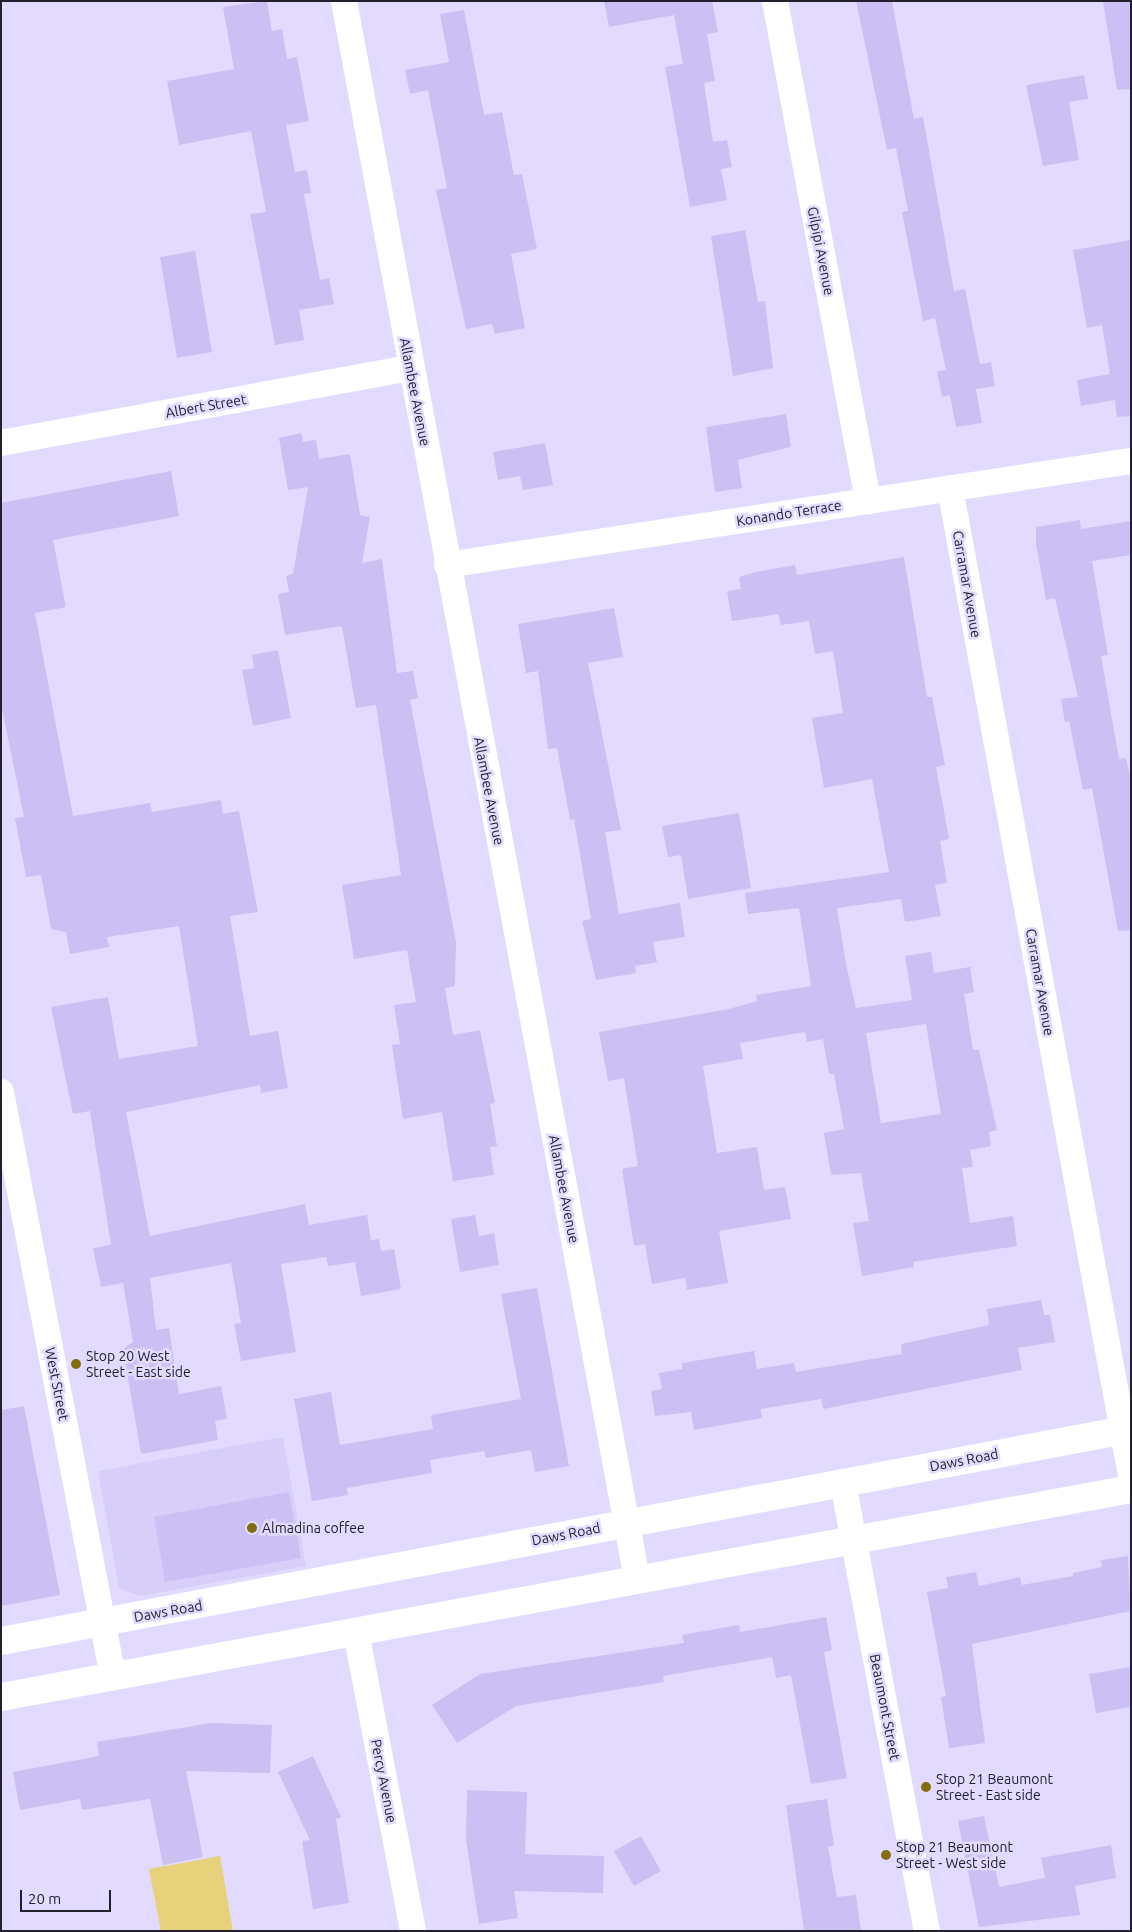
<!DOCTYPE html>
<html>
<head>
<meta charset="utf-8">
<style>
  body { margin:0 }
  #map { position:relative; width:1132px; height:1932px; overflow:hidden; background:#e3dbff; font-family:Ubuntu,sans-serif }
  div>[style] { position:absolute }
  .built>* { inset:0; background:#d7cef9 }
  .green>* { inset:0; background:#e7d27b }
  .building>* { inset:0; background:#cbbff4 }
  .street>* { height:26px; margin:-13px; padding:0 13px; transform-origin:13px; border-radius:13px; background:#fff }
  .secondary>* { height:28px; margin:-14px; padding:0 14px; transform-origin:14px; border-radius:14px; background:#fff }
  .dots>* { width:14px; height:14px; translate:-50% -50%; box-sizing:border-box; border:2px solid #e3dbff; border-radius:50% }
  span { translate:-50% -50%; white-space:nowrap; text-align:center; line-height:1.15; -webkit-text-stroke:5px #e3dbff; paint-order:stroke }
  .street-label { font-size:14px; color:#23202d }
  .poi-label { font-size:14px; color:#23202d }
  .left { translate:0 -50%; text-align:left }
  .frame { position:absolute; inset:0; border:2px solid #23202d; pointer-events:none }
  .scale { position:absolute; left:20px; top:1890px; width:91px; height:22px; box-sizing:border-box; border:2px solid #23202d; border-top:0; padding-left:6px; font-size:15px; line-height:18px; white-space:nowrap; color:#23202d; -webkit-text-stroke:4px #e3dbff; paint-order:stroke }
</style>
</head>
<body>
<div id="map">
  <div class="built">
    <div style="clip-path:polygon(283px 1437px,306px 1566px,140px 1596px,119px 1588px,98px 1471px)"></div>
  </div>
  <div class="green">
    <div style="clip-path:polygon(220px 1856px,233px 1931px,161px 1931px,149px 1869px)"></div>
  </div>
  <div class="building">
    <div style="clip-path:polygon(267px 1px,272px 31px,282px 29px,287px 59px,297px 57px,309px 121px,286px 125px,295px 172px,307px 170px,311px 193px,304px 194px,320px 280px,329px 278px,334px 304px,299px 310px,304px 340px,275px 345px,250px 214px,266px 212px,251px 131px,179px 145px,167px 81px,234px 69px,223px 7px)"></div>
    <div style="clip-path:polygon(604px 1px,712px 1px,718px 32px,707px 34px,715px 81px,704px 83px,713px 142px,727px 140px,732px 167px,721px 169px,727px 200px,690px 207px,665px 67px,683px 64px,674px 15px,609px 27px)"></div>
    <div style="clip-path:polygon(856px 1px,892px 1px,914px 119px,923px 117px,954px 291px,965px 289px,980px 364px,991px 362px,995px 386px,976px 389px,982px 423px,956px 427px,950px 395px,942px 397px,937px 371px,946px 370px,935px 318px,923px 321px,902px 212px,908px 211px,896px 148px,887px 150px)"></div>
    <div style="clip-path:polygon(1103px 1px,1131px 1px,1131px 89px,1117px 90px)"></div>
    <div style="clip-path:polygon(464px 10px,484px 115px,502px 112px,514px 175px,522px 174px,537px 249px,511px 254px,525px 328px,495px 334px,492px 324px,466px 329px,436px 190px,447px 188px,428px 90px,410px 94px,405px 70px,449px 62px,440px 14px)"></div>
    <div style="clip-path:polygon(1084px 75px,1088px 99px,1069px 102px,1079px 160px,1043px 166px,1026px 85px)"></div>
    <div style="clip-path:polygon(745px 230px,758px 302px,765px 301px,773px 368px,733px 376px,711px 236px)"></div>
    <div style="clip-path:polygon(1131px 240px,1131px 416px,1117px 417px,1115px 400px,1081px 406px,1077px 380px,1110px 374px,1102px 325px,1087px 328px,1073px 250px)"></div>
    <div style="clip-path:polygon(195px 251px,212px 352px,177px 358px,160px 257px)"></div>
    <div style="clip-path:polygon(786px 414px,791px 447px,738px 460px,742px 488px,715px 492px,706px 427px)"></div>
    <div style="clip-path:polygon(301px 433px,303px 442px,316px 440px,319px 459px,350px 454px,360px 515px,370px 517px,362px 563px,382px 559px,397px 673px,413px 671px,418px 698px,410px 700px,456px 942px,455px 986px,445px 988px,453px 1035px,480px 1030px,495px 1103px,490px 1104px,497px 1146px,490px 1147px,494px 1175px,453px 1181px,442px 1112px,403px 1119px,392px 1045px,400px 1044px,394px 1005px,416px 1002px,407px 950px,354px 959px,342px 885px,401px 875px,376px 705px,356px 708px,342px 626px,285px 635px,278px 594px,289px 592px,286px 576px,293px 574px,308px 487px,288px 490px,279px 438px)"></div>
    <div style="clip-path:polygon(545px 443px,553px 485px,523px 490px,520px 476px,498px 480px,493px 452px)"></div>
    <div style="clip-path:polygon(171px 471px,179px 516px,53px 540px,66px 607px,35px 613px,73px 816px,150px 803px,152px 812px,221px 800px,223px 814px,239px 811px,258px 912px,230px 916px,250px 1036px,278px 1031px,288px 1088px,261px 1093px,260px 1085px,126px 1112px,150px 1236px,305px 1204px,309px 1225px,367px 1215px,371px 1240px,379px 1239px,381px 1251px,394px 1249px,401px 1289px,361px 1296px,355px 1262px,328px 1266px,326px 1257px,281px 1264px,296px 1352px,241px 1361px,234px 1324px,241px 1323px,231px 1263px,150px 1278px,156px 1330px,169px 1328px,179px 1394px,221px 1386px,227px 1419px,215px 1421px,218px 1440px,141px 1454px,123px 1349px,133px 1342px,123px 1283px,101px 1287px,93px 1248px,111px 1245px,90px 1111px,73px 1114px,51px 1007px,108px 997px,119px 1059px,198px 1046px,179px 926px,107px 937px,109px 947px,70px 954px,66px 932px,51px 929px,41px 875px,26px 877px,15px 818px,24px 817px,1px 704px,1px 503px)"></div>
    <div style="clip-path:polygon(1080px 520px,1081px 529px,1131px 521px,1131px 555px,1092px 561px,1108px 655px,1101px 656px,1119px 759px,1126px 758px,1131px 780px,1131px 930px,1118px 931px,1092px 788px,1083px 790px,1069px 721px,1065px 722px,1061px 699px,1078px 697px,1055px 598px,1046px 600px,1036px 544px,1036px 527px)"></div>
    <div style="clip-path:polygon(evenodd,904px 557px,927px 697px,932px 697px,945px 765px,936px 767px,949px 839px,940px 841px,947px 883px,935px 885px,941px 916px,905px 922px,901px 899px,837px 908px,846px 964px,856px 1008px,912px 1000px,905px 956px,931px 952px,934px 973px,970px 967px,974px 992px,964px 994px,973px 1050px,979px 1050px,997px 1130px,989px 1132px,991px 1146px,970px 1150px,973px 1167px,962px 1168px,970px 1223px,1013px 1216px,1017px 1246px,913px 1262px,914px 1267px,862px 1276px,853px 1223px,869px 1221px,861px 1173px,831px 1175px,824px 1133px,844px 1129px,834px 1074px,829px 1074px,823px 1039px,807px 1042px,805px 1032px,740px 1043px,743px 1059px,703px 1066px,717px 1153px,757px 1147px,764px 1190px,785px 1187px,791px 1219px,719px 1231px,728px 1283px,687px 1290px,685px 1278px,652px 1284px,645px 1244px,634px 1246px,622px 1169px,638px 1166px,624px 1078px,608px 1081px,599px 1032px,729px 1009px,757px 1001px,756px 995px,811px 986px,799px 908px,748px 914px,745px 893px,889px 872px,872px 779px,824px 788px,812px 718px,843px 713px,833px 651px,815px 654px,809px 621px,781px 625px,778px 614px,732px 621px,727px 591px,741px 589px,739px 577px,756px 572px,795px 565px,797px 575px,904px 557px,926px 1024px,941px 1114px,881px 1123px,866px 1033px,926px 1024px)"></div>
    <div style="clip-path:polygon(614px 608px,623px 657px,588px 663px,621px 830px,605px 832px,619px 914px,680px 903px,685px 937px,653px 942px,657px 962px,635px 966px,636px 973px,596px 980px,582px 921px,591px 919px,574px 819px,570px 820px,557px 748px,548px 749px,538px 671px,526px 673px,518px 624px)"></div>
    <div style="clip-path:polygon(278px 650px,291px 718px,253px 726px,242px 670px,254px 668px,252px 655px)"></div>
    <div style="clip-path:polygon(739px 813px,751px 888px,688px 899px,681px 855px,668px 857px,662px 826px)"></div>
    <div style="clip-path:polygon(475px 1215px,479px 1236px,494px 1233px,499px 1265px,460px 1272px,451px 1219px)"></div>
    <div style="clip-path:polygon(537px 1288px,569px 1466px,535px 1472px,531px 1450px,486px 1458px,484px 1451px,430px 1460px,432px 1473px,347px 1488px,348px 1495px,312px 1501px,294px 1399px,331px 1392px,340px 1445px,433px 1429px,431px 1415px,521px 1399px,501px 1294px)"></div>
    <div style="clip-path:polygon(1041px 1300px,1044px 1315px,1050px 1315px,1055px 1342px,1018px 1348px,1022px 1370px,823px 1409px,821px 1399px,761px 1409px,762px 1418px,694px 1430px,691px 1412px,655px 1416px,651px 1391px,662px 1389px,659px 1373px,682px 1369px,682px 1363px,754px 1351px,757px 1369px,794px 1363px,796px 1372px,902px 1354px,901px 1344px,989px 1325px,987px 1309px)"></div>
    <div style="clip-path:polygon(24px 1406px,60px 1595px,1px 1606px,1px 1410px)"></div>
    <div style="clip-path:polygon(289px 1492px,301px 1558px,165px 1582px,154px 1517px)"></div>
    <div style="clip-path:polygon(1128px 1556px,1131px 1611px,972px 1644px,985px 1743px,949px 1748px,941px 1697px,946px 1696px,927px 1592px,948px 1588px,946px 1577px,976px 1572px,979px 1586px,1020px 1577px,1022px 1585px,1073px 1576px,1073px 1573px,1102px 1567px,1101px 1560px)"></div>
    <div style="clip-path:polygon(826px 1617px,832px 1650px,824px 1652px,847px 1778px,811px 1784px,791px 1675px,776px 1678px,772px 1657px,663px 1676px,664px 1682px,516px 1706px,457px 1743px,432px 1705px,480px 1674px,684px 1643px,682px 1635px,739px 1625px,740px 1632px)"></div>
    <div style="clip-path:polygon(1131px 1667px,1131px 1707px,1096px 1713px,1089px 1674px)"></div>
    <div style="clip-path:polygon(211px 1723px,272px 1725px,270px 1773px,186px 1771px,203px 1857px,163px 1865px,150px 1799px,82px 1810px,80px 1799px,20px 1810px,13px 1772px,99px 1756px,97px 1742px)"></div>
    <div style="clip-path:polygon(313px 1756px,341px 1817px,336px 1819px,349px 1903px,313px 1909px,302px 1841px,310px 1840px,278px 1772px)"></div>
    <div style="clip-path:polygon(467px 1790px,527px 1792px,525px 1854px,604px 1856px,603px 1893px,514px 1891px,518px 1918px,479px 1924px,466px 1840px)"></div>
    <div style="clip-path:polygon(827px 1799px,834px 1846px,828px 1846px,837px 1897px,856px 1895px,861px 1931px,804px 1931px,786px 1805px)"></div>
    <div style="clip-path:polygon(984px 1816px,999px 1887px,1045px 1878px,1041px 1858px,1111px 1845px,1116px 1878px,1075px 1886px,1080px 1915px,979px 1927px,958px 1821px)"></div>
    <div style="clip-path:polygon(641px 1836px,661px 1871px,634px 1886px,614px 1851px)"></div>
  </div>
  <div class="street">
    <div style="left:344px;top:1px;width:1605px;rotate:79.48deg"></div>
    <div style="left:775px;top:1px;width:509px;rotate:79.46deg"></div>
    <div style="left:1px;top:443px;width:416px;rotate:-10.4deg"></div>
    <div style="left:950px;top:488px;width:1003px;rotate:79.61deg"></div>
    <div style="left:447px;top:565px;width:692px;rotate:-8.65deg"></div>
    <div style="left:1px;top:1092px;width:596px;rotate:79.16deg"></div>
    <div style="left:843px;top:1483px;width:456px;rotate:79.4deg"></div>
    <div style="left:356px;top:1632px;width:304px;rotate:79.2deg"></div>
  </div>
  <div class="secondary">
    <div style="left:1px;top:1641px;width:1150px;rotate:-10.63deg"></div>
    <div style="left:1px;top:1697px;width:1149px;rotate:-10.43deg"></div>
  </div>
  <div class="dots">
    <div style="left:76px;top:1364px;background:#826e0c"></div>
    <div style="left:252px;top:1528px;background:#826e0c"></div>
    <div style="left:926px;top:1787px;background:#826e0c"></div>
    <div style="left:886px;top:1855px;background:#826e0c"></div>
  </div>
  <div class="street-label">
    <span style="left:821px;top:251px;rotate:79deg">Gilpipi Avenue</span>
    <span style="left:415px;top:392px;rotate:79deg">Allambee Avenue</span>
    <span style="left:206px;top:406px;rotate:-10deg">Albert Street</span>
    <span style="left:789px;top:513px;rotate:-9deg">Konando Terrace</span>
    <span style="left:967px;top:584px;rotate:80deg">Carramar Avenue</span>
    <span style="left:489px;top:791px;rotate:79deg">Allambee Avenue</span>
    <span style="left:1040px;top:982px;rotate:80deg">Carramar Avenue</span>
    <span style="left:564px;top:1189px;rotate:79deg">Allambee Avenue</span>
    <span style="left:57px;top:1384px;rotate:79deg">West Street</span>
    <span style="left:964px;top:1460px;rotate:-11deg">Daws Road</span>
    <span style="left:566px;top:1534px;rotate:-11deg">Daws Road</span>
    <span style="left:168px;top:1611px;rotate:-10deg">Daws Road</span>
    <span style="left:885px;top:1707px;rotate:79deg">Beaumont Street</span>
    <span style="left:384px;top:1781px;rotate:79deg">Percy Avenue</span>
  </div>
  <div class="poi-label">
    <span class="left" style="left:86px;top:1364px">Stop 20 West<br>Street - East side</span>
    <span class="left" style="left:262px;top:1528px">Almadina coffee</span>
    <span class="left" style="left:936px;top:1787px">Stop 21 Beaumont<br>Street - East side</span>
    <span class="left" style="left:896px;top:1855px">Stop 21 Beaumont<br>Street - West side</span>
  </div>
  <div class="frame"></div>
  <div class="scale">20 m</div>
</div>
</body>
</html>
